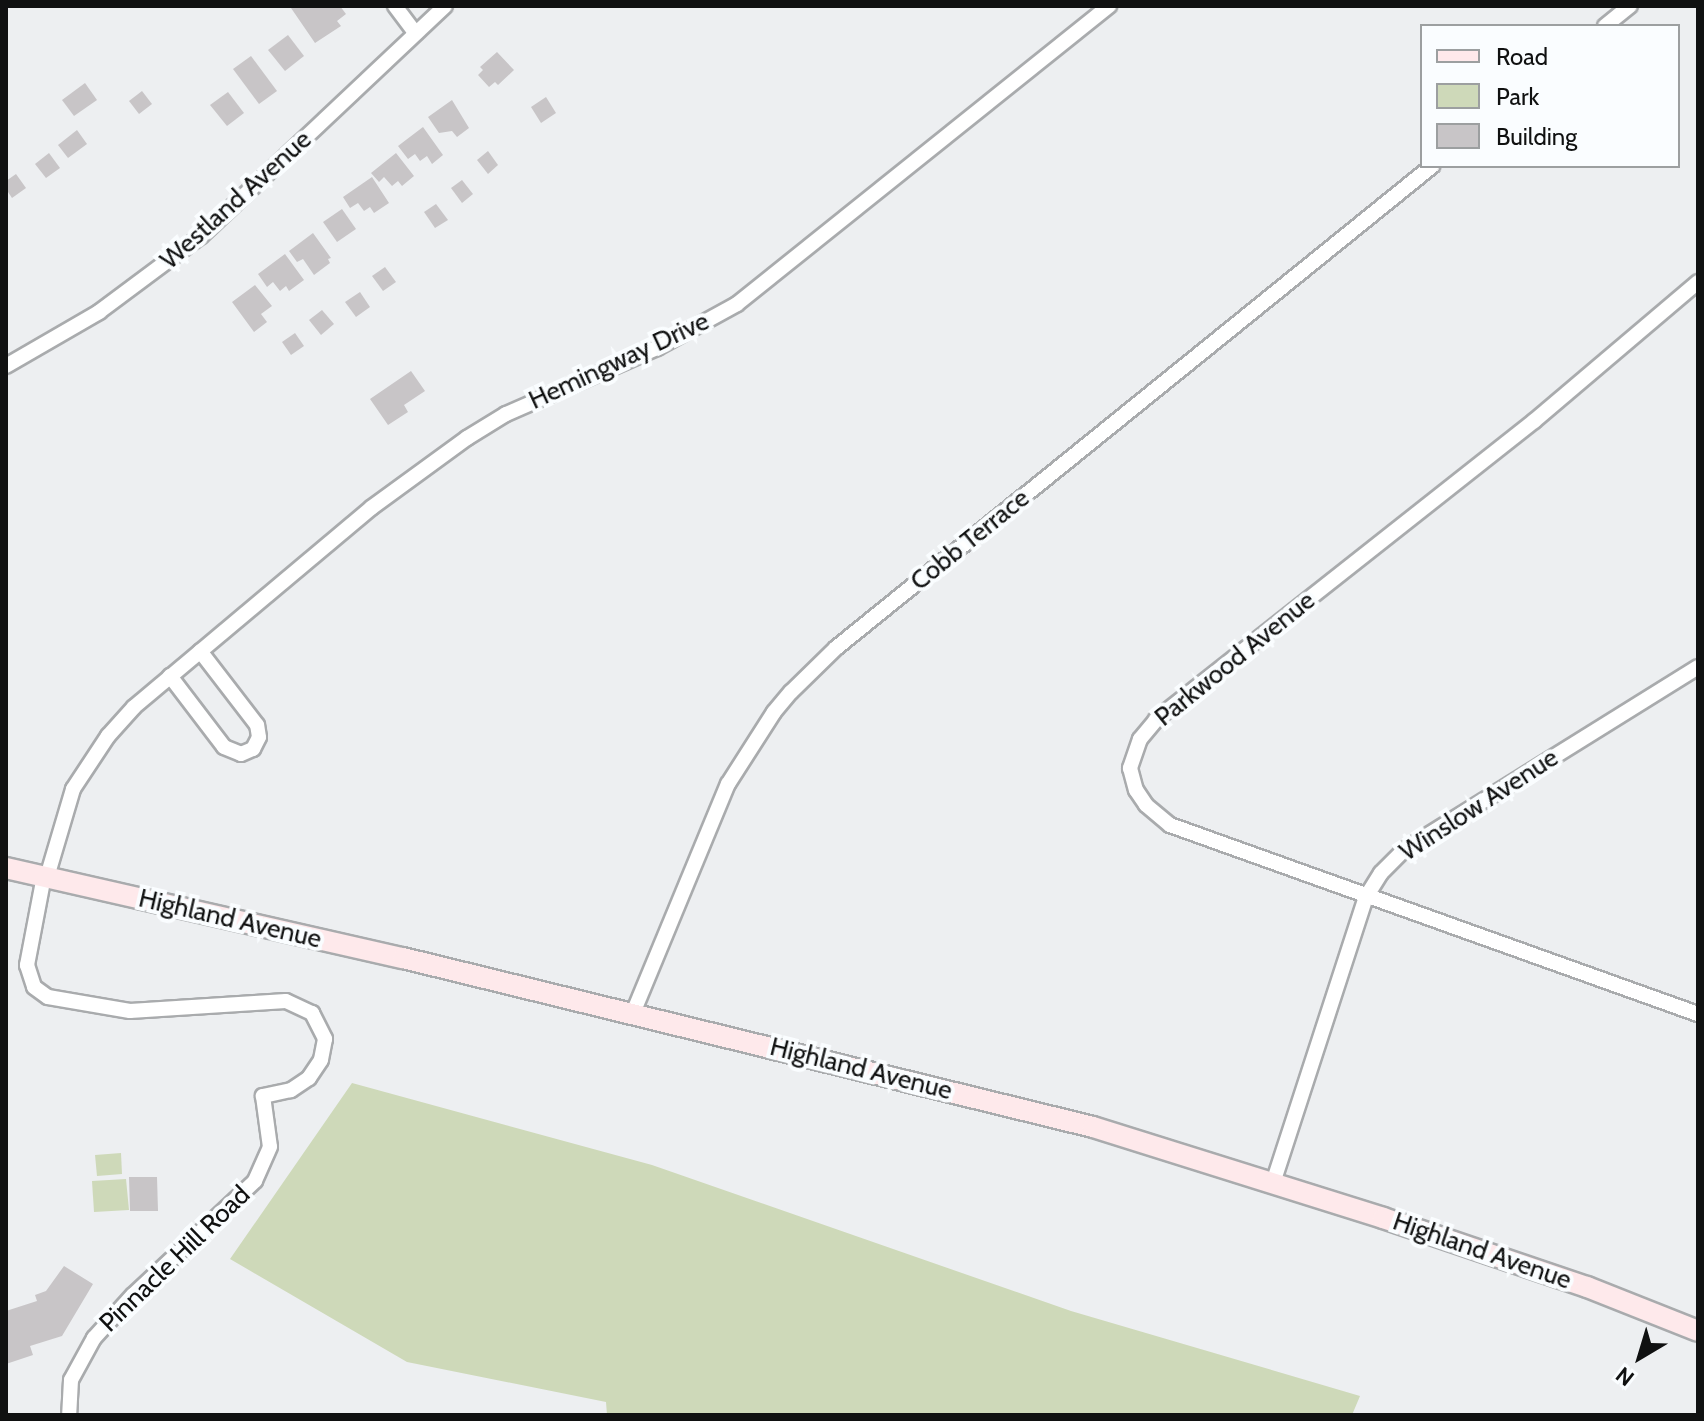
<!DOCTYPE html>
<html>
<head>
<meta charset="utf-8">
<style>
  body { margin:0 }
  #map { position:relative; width:1704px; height:1421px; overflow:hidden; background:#edeff1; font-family:Cabin,sans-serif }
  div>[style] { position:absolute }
  .green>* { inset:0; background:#ced9b9 }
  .building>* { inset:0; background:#c8c5c7 }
  .roads { filter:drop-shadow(2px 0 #a9abad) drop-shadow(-2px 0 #a9abad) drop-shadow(0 2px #a9abad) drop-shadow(0 -2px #a9abad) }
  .street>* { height:14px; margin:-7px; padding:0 7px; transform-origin:7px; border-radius:7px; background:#fff }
  .secondary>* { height:20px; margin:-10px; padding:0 10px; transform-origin:10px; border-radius:10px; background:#fee9eb }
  span { translate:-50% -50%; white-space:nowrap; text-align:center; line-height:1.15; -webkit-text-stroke:8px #fafdff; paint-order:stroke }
  .street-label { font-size:26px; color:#101111 }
  .frame { position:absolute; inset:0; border:8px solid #101111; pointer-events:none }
  .legend { position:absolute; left:1420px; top:24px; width:260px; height:144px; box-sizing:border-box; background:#fafdff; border:2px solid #9c9fa0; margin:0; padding:10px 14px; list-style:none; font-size:24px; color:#101111 }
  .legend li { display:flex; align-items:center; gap:16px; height:40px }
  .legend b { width:40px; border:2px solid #9c9fa0 }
  .north { position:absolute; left:1600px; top:1317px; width:80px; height:80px; -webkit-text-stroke:6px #fafdff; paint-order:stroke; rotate:218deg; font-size:22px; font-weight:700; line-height:32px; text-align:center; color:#101111 }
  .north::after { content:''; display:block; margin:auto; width:28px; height:36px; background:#101111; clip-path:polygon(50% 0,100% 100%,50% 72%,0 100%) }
</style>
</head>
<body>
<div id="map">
  <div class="green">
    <div style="clip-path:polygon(352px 1083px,652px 1165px,1071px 1311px,1360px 1396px,1352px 1415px,607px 1415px,606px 1402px,407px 1362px,230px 1259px)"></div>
    <div style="clip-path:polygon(121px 1153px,122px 1174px,97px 1176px,95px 1155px)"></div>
    <div style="clip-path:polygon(126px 1179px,129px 1210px,94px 1212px,92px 1181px)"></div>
  </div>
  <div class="building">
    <div style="clip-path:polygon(294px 6px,340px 6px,346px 14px,337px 21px,341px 26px,315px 43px,291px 8px)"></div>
    <div style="clip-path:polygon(288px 35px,304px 56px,285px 71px,268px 50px)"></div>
    <div style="clip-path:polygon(497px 52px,514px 70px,498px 85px,495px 82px,489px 87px,478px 75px,483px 70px,480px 67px)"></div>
    <div style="clip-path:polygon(251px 56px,277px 91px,259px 104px,233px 69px)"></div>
    <div style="clip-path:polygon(85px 83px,97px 100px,74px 116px,62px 100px)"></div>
    <div style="clip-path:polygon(142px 91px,152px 104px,139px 114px,129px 101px)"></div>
    <div style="clip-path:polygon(228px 92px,244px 113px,227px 126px,210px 105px)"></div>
    <div style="clip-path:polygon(546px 97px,556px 113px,541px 123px,531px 107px)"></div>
    <div style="clip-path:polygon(452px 100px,469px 128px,457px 137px,452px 131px,439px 133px,428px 117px)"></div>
    <div style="clip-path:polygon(423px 127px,443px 155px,432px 164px,427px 156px,420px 161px,415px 154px,408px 159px,398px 146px)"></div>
    <div style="clip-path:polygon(77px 130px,87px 144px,68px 158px,58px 145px)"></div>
    <div style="clip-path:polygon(488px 151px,498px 165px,488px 174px,477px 160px)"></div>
    <div style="clip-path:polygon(49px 153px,60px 168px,46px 178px,35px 164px)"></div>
    <div style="clip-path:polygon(396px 153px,414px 176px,402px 186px,398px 181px,392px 186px,384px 177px,379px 182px,371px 173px)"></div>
    <div style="clip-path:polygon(16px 174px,26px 188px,12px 198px,6px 189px,6px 181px)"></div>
    <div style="clip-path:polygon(372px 177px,389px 203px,374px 213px,370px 207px,364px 211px,358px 203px,350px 208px,343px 197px)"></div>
    <div style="clip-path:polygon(462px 180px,473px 194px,462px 203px,451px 188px)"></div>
    <div style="clip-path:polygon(436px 204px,448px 220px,435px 228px,424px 212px)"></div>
    <div style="clip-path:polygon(342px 209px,356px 229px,337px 242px,323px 222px)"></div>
    <div style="clip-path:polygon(313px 233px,331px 258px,328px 259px,330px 263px,314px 275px,303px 259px,297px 262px,289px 251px)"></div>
    <div style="clip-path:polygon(285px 254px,304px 280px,289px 291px,286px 286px,280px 291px,273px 282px,267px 287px,258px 274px)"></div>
    <div style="clip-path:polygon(385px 267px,396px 282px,383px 291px,372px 276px)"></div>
    <div style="clip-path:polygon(255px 285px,272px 306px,261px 314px,267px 322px,254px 332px,232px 302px)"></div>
    <div style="clip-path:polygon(360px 292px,370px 307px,356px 317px,345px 302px)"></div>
    <div style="clip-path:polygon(322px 310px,334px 324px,321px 335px,309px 320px)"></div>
    <div style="clip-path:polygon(295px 333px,304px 346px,291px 355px,282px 342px)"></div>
    <div style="clip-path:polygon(411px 371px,425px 391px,404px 405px,408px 412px,388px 425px,370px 399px)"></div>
    <div style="clip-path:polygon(129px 1177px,157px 1177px,158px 1211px,130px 1211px)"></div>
    <div style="clip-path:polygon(64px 1266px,93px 1284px,62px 1336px,30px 1346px,33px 1355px,6px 1364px,6px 1311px,37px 1301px,35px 1295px,46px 1291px)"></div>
  </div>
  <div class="roads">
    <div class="street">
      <div style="left:395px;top:6px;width:34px;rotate:53deg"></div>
      <div style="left:1605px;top:26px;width:32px;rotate:-39deg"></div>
      <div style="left:1698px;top:282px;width:215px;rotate:139.7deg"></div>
      <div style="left:1534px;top:421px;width:482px;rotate:141.7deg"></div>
      <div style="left:1156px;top:720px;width:25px;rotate:130deg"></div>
      <div style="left:1140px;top:739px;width:31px;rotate:109deg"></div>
      <div style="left:1130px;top:768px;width:23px;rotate:75deg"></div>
      <div style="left:1136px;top:790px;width:18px;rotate:56deg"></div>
      <div style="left:1146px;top:805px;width:31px;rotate:40deg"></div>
      <div style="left:1170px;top:825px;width:561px;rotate:19.7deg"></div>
      <div style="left:6px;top:366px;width:108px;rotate:-30.1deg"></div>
      <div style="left:99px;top:312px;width:127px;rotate:-36.7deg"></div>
      <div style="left:201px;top:236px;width:335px;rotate:-43.3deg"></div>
      <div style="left:170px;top:676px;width:89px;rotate:52.7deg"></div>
      <div style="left:224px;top:747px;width:18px;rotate:22deg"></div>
      <div style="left:241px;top:754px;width:13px;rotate:-23deg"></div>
      <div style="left:253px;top:749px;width:13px;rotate:-63deg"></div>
      <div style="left:259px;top:737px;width:12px;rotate:-99deg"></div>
      <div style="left:257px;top:725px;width:93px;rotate:-127.6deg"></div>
      <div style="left:44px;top:876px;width:91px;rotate:100.8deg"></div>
      <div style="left:27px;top:965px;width:23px;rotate:72deg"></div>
      <div style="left:34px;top:987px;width:17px;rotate:36deg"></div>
      <div style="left:48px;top:997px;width:83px;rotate:9.7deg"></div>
      <div style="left:130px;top:1011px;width:156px;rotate:-3.7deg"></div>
      <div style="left:286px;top:1001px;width:29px;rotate:25deg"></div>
      <div style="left:312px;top:1013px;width:29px;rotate:63deg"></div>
      <div style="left:325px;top:1039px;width:21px;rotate:101deg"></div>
      <div style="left:321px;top:1060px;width:22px;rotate:124deg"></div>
      <div style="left:309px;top:1078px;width:22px;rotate:146deg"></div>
      <div style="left:291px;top:1090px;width:29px;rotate:168deg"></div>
      <div style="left:263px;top:1096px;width:51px;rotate:82.2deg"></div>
      <div style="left:270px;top:1147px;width:37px;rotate:114deg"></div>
      <div style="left:255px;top:1181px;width:167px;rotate:136.9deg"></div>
      <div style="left:133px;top:1295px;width:58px;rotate:132.2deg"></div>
      <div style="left:94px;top:1338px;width:48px;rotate:118.7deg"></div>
      <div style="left:71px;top:1380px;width:35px;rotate:93deg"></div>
      <div style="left:47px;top:877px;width:92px;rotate:-73.5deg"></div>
      <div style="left:73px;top:789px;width:64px;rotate:-56.6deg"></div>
      <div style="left:108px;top:736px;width:39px;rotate:-48deg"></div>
      <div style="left:134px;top:707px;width:309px;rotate:-40deg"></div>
      <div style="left:371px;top:508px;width:119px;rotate:-36.1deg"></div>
      <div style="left:467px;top:438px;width:46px;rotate:-31.6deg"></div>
      <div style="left:506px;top:414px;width:165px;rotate:-23.6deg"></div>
      <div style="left:657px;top:348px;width:91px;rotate:-28.8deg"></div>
      <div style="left:737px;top:304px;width:477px;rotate:-38.7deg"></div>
      <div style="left:633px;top:1013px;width:248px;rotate:-67.5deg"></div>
      <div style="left:728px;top:784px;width:85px;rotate:-57.4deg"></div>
      <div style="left:774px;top:712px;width:26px;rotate:-50deg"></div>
      <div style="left:791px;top:692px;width:63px;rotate:-44.4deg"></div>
      <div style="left:836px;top:648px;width:767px;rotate:-38.96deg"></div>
      <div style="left:1273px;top:1183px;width:301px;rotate:-72deg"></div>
      <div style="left:1366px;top:897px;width:28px;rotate:-58deg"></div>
      <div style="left:1381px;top:873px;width:33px;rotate:-45deg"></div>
      <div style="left:1404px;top:850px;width:346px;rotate:-31.9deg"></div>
    </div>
    <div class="secondary">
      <div style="left:6px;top:868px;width:407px;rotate:12.8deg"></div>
      <div style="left:403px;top:958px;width:710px;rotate:13.76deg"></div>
      <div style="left:1093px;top:1127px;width:304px;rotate:17.4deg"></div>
      <div style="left:1383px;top:1218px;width:215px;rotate:18.7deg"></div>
      <div style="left:1587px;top:1287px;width:119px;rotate:21.6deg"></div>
    </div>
  </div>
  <div class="street-label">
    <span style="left:236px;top:200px;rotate:-42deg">Westland Avenue</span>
    <span style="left:619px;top:361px;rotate:-25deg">Hemingway Drive</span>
    <span style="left:970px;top:540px;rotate:-39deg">Cobb Terrace</span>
    <span style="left:1235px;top:659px;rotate:-39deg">Parkwood Avenue</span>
    <span style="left:1479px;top:805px;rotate:-33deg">Winslow Avenue</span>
    <span style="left:230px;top:919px;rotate:13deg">Highland Avenue</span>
    <span style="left:861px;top:1069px;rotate:14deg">Highland Avenue</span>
    <span style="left:1482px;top:1251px;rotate:19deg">Highland Avenue</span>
    <span style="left:175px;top:1259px;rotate:-44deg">Pinnacle Hill Road</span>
  </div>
  <div class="frame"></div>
  <ul class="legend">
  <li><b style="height:10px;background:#fee9eb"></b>Road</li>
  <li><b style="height:22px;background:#ced9b9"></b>Park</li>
  <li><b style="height:22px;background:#c8c5c7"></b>Building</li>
  </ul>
  <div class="north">N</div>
</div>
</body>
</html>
